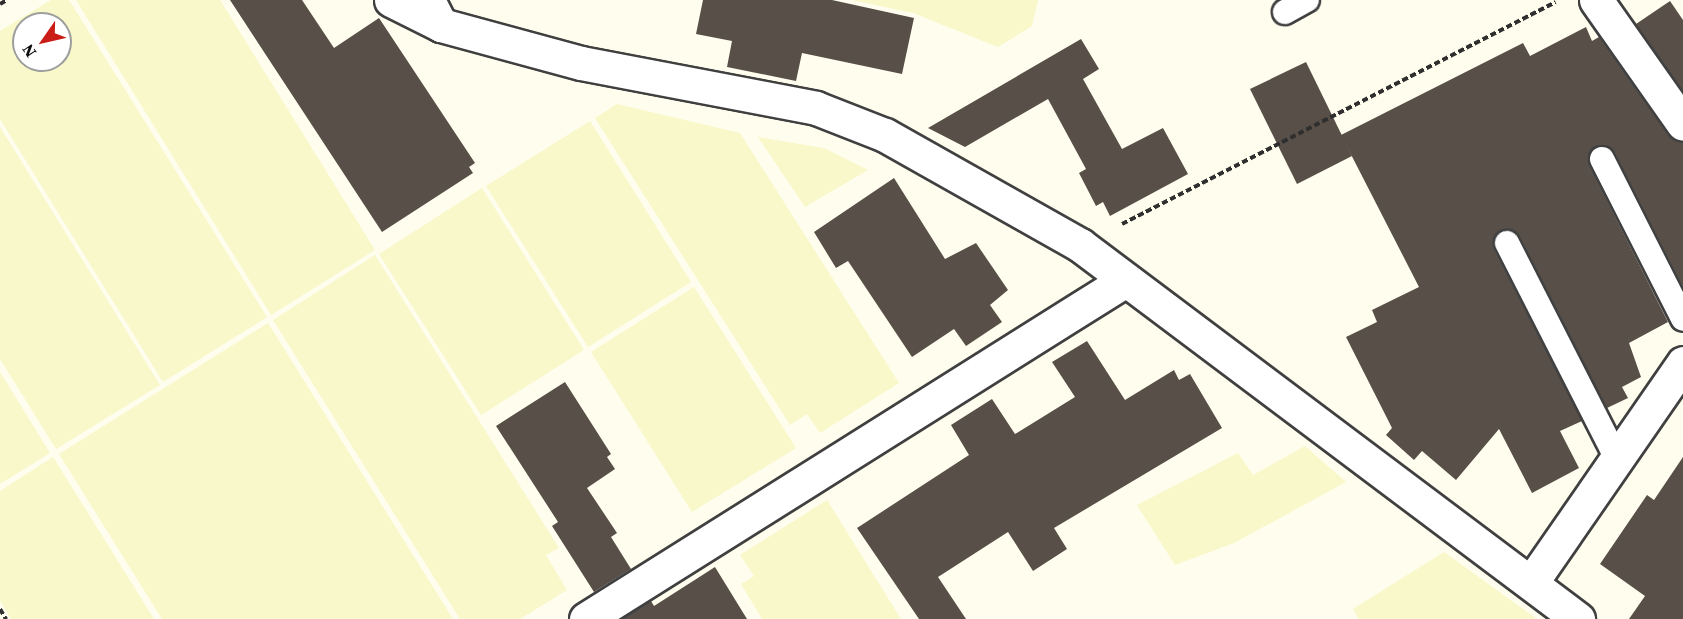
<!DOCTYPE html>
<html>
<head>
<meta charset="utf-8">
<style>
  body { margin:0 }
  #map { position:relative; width:1683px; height:619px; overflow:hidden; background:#fffded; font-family:"Source Serif 4",serif }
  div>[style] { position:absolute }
  .farmland>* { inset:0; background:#f8f8ca }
  .building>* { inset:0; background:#574f48 }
  .path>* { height:4px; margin-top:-2px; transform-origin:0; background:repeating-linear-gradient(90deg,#2f2f2f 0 6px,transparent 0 9px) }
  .roads { filter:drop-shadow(2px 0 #404040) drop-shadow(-2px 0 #404040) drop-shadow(0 2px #404040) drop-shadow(0 -2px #404040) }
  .service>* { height:24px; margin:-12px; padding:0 12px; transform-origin:12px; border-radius:12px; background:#fff }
  .minor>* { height:33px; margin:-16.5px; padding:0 16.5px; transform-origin:16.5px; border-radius:16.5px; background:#fff }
  .tertiary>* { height:33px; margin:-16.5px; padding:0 16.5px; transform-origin:16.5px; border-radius:16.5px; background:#fff }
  span { translate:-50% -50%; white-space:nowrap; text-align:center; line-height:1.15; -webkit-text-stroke:6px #fff; paint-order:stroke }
  .north { position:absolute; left:12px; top:12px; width:60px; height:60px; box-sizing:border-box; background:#fff; border:2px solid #9e9e9e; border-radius:50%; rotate:236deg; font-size:16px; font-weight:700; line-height:24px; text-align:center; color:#0d0d0d }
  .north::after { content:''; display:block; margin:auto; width:21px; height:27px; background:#cb1d17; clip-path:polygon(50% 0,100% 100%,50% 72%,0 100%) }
</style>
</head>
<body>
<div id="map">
  <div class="farmland">
    <div style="clip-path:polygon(evenodd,51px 0,69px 0,267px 317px,163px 382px,0 119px,0 31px,51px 0,24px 24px,60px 24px,60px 60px,24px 60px,24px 24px)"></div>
    <div style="clip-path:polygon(76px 0,220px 0,375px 250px,271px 315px)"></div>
    <div style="clip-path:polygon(852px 0,1038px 0,1032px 26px,998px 47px,913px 13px)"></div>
    <div style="clip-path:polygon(617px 104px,740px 133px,899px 383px,820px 433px,807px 414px,790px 425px,595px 118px)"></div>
    <div style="clip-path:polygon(590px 121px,691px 282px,588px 347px,486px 186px)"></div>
    <div style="clip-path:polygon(0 127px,160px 385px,56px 449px,0 359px)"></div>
    <div style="clip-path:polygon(758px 137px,824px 148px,868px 170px,805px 207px)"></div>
    <div style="clip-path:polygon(482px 188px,584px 350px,481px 415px,379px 254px)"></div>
    <div style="clip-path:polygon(375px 255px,559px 548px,546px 555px,567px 590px,520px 619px,460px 619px,273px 320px)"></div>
    <div style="clip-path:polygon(694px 287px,796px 448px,692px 512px,591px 352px)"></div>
    <div style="clip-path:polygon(268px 323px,453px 619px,162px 619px,59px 454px)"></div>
    <div style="clip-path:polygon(0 372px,50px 453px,0 484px)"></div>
    <div style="clip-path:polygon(1305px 446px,1346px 482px,1234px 543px,1175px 565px,1137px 505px,1238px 453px,1253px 475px)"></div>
    <div style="clip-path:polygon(53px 457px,154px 619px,11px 619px,0 601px,0 491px)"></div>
    <div style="clip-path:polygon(827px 500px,901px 619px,762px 619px,741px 584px,754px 576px,740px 555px)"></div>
    <div style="clip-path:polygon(1444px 552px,1537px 619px,1359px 619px,1353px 609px)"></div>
  </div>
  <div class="building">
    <div style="clip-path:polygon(230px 0,302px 0,334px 48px,379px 18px,475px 163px,469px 167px,473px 173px,382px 232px)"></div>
    <div style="clip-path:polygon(703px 0,832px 0,914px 18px,902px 74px,802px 53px,796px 81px,727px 67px,732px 41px,696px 34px)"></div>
    <div style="clip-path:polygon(1670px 1px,1683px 20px,1683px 91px,1636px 24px)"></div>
    <div style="clip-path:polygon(1586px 27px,1592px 41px,1599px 37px,1668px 135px,1683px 142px,1683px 287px,1615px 153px,1595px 147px,1589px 165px,1668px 322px,1629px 343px,1641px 377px,1622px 387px,1628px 398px,1607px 408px,1520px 237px,1500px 231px,1494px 249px,1582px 421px,1560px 431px,1579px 468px,1532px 493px,1499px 429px,1456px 480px,1422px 451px,1414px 460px,1386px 435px,1392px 428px,1346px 337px,1377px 322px,1372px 310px,1419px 287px,1341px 135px,1523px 43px,1530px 56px)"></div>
    <div style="clip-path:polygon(1081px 39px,1099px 69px,1083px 79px,1122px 149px,1163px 128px,1188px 174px,1110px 216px,1103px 202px,1096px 206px,1079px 173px,1086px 169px,1048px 99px,965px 147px,928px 128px)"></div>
    <div style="clip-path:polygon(1306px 62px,1352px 156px,1297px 184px,1250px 89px)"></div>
    <div style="clip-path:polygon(894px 178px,945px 259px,976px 243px,1008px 290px,990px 305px,1002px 322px,966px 346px,954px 329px,912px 357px,848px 261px,836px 268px,814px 232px)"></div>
    <div style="clip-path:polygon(1087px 341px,1125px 400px,1174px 370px,1179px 380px,1190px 374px,1222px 428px,1054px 528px,1067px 549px,1033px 571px,1008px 532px,938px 577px,966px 619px,919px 619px,857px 528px,969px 455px,951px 425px,992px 399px,1015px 434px,1075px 397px,1052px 362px)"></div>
    <div style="clip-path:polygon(565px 382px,611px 454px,607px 457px,615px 469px,587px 488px,617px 533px,611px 537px,631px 569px,594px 592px,552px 526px,558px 522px,496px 426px)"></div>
    <div style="clip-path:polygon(1683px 457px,1683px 619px,1629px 619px,1645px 596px,1600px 564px,1647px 495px,1654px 500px)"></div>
    <div style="clip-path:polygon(715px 567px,747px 619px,621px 619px,651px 601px,654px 606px)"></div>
  </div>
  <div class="path">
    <div style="left:0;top:4px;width:8px;rotate:-30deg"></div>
    <div style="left:1122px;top:224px;width:487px;rotate:-27.1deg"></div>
    <div style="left:0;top:609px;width:12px;rotate:59deg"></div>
  </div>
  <div class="roads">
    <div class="service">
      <div style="left:1285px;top:12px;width:25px;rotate:-29deg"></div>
      <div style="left:1602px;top:159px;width:179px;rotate:63.1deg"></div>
      <div style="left:1507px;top:243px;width:242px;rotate:63deg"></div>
    </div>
    <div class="minor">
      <div style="left:391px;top:0;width:56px;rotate:26.6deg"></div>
      <div style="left:428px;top:0;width:28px;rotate:63deg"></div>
      <div style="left:441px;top:25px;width:145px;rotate:15.2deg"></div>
      <div style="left:581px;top:63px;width:239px;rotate:10.8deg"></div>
      <div style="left:816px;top:108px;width:74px;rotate:21.4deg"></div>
      <div style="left:885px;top:135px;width:224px;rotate:29.4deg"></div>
      <div style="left:1080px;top:245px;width:623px;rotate:36.91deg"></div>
      <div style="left:1596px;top:0;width:151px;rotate:54.9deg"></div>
      <div style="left:1533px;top:580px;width:264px;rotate:-55.3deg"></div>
    </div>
    <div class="tertiary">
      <div style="left:586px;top:619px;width:635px;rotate:-32.14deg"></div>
    </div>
  </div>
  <div class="north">N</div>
</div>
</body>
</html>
